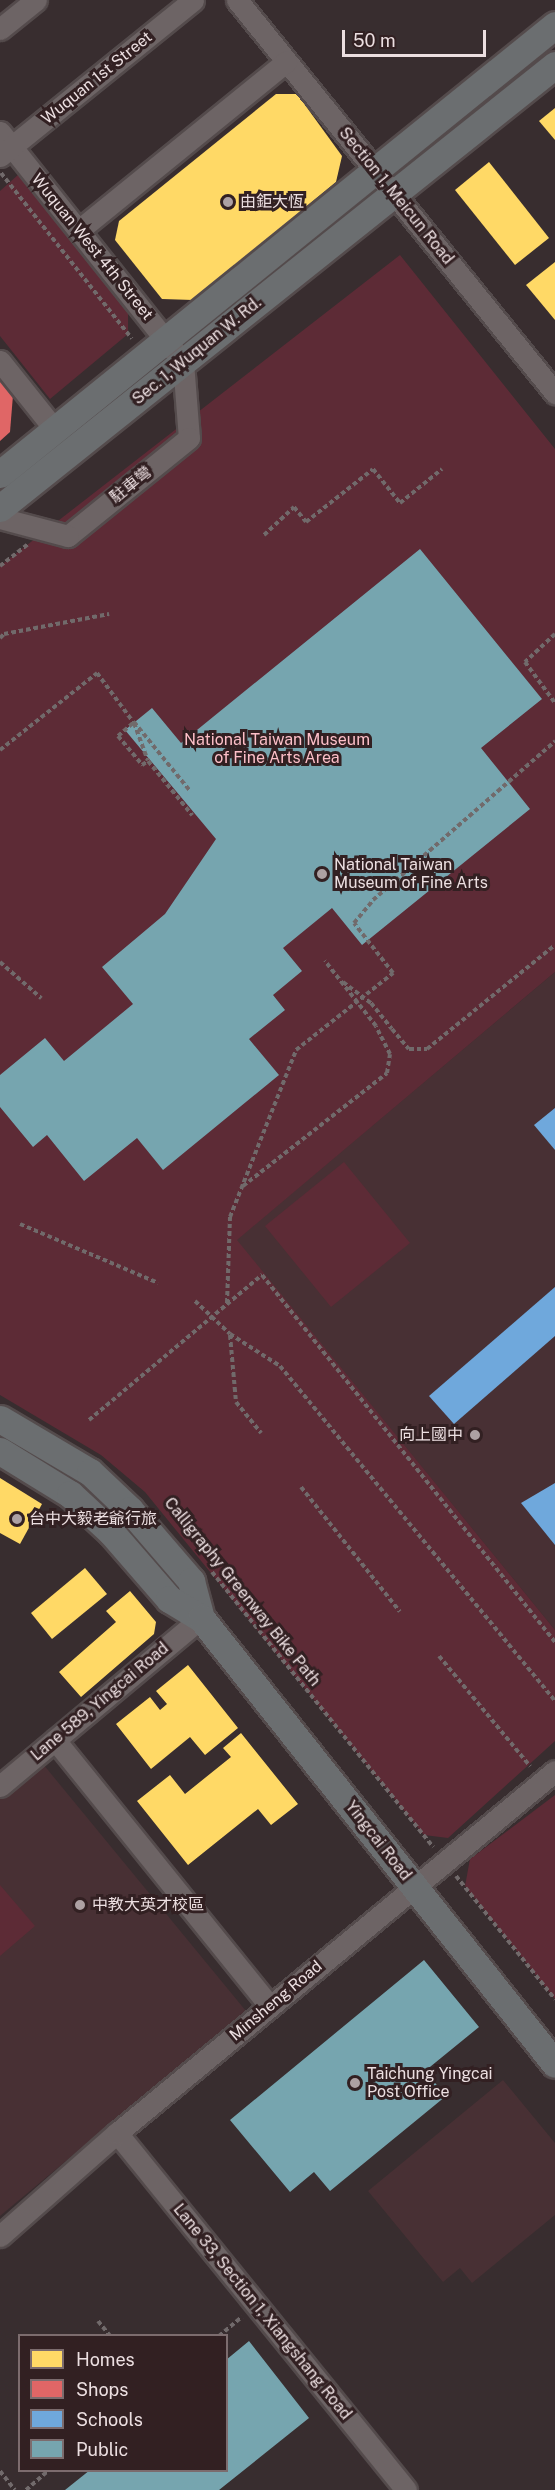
<!DOCTYPE html>
<html>
<head>
<meta charset="utf-8">
<style>
  body { margin:0 }
  #map { position:relative; width:555px; height:2490px; overflow:hidden; background:#382d2f; font-family:"Public Sans","Noto Sans TC",sans-serif }
  div>[style] { position:absolute }
  .built>* { inset:0; background:#483034 }
  .green>* { inset:0; background:#5d2b36 }
  .homes>* { inset:0; background:#ffd966 }
  .shops>* { inset:0; background:#e06666 }
  .schools>* { inset:0; background:#6fa8dc }
  .public>* { inset:0; background:#76a5af }
  .path>* { height:4px; margin-top:-2px; transform-origin:0; background:repeating-linear-gradient(90deg,#716a6b 0 4.5px,transparent 0 7.5px) }
  .roads { filter:drop-shadow(2px 0 #544b4c) drop-shadow(-2px 0 #544b4c) drop-shadow(0 2px #544b4c) drop-shadow(0 -2px #544b4c) }
  .minor>* { height:21px; margin:-10.5px; padding:0 10.5px; transform-origin:10.5px; border-radius:10.5px; background:#6d6465 }
  .major>* { height:27px; margin:-13.5px; padding:0 13.5px; transform-origin:13.5px; border-radius:13.5px; background:#6b6e70 }
  .path-bridge>* { height:4px; margin-top:-2px; transform-origin:0; background:repeating-linear-gradient(90deg,#716a6b 0 4.5px,transparent 0 7.5px) }
  .dots>* { width:16px; height:16px; translate:-50% -50%; box-sizing:border-box; border:3px solid #322022; border-radius:50% }
  span { translate:-50% -50%; white-space:nowrap; text-align:center; line-height:1.15; -webkit-text-stroke:6px #322022; paint-order:stroke }
  .street-label { font-size:16px; color:#ecdfe1 }
  .poi-label { font-size:16px; color:#ecdfe1 }
  .left { translate:0 -50%; text-align:left }
  .right { translate:-100% -50%; text-align:right }
  .park-label { font-size:16px; color:#fdbfc8 }
  .legend { position:absolute; left:18px; top:2334px; width:210px; height:138px; box-sizing:border-box; background:#322022; border:2px solid #7c6c6e; margin:0; padding:8px 10px; list-style:none; font-size:18px; color:#ecdfe1 }
  .legend li { display:flex; align-items:center; gap:12px; height:30px }
  .legend b { width:30px; border:2px solid #7c6c6e }
  .scale { position:absolute; left:342px; top:30px; width:144px; height:27px; box-sizing:border-box; border:3px solid #ecdfe1; border-top:0; padding-left:8px; font-size:18px; line-height:21px; white-space:nowrap; color:#ecdfe1; -webkit-text-stroke:4px #322022; paint-order:stroke }
</style>
</head>
<body>
<div id="map">
  <div class="built">
    <div style="clip-path:polygon(555px 972px,555px 1630px,236px 1240px)"></div>
    <div style="clip-path:polygon(43px 1764px,246px 2011px,0 2216px,0 1799px)"></div>
    <div style="clip-path:polygon(503px 2080px,555px 2143px,555px 2215px,472px 2283px,460px 2268px,443px 2282px,368px 2191px)"></div>
  </div>
  <div class="green">
    <div style="clip-path:polygon(19px 174px,128px 310px,128px 334px,50px 399px,0 336px,0 191px)"></div>
    <div style="clip-path:polygon(400px 255px,555px 449px,555px 972px,237px 1240px,555px 1630px,555px 1741px,448px 1838px,424px 1835px,145px 1492px,101px 1455px,0 1395px,0 566px)"></div>
    <div style="clip-path:polygon(344px 1162px,410px 1243px,331px 1307px,265px 1226px)"></div>
    <div style="clip-path:polygon(555px 1795px,555px 1999px,465px 1886px,470px 1859px)"></div>
    <div style="clip-path:polygon(0 1885px,35px 1926px,0 1956px)"></div>
  </div>
  <div class="homes">
    <div style="clip-path:polygon(276px 94px,297px 94px,342px 156px,336px 182px,193px 300px,162px 299px,115px 240px,119px 221px)"></div>
    <div style="clip-path:polygon(555px 108px,555px 140px,539px 121px)"></div>
    <div style="clip-path:polygon(489px 162px,549px 238px,515px 265px,455px 190px)"></div>
    <div style="clip-path:polygon(555px 262px,555px 320px,526px 285px)"></div>
    <div style="clip-path:polygon(0 1478px,42px 1504px,20px 1544px,0 1533px)"></div>
    <div style="clip-path:polygon(85px 1568px,107px 1594px,52px 1639px,31px 1613px)"></div>
    <div style="clip-path:polygon(130px 1591px,156px 1622px,154px 1634px,81px 1697px,59px 1672px,116px 1622px,106px 1611px)"></div>
    <div style="clip-path:polygon(188px 1665px,238px 1728px,205px 1755px,190px 1737px,151px 1769px,116px 1724px,150px 1697px,160px 1710px,167px 1704px,156px 1691px)"></div>
    <div style="clip-path:polygon(241px 1733px,298px 1804px,271px 1825px,258px 1809px,188px 1865px,137px 1801px,170px 1775px,185px 1794px,231px 1757px,223px 1748px)"></div>
  </div>
  <div class="shops">
    <div style="clip-path:polygon(0 379px,13px 395px,10px 432px,0 441px)"></div>
  </div>
  <div class="schools">
    <div style="clip-path:polygon(555px 1108px,555px 1150px,534px 1125px)"></div>
    <div style="clip-path:polygon(555px 1287px,555px 1336px,454px 1424px,429px 1396px)"></div>
    <div style="clip-path:polygon(555px 1483px,555px 1545px,521px 1503px)"></div>
  </div>
  <div class="public">
    <div style="clip-path:polygon(420px 549px,542px 699px,481px 748px,530px 809px,362px 945px,332px 908px,283px 948px,302px 971px,273px 995px,285px 1010px,249px 1039px,279px 1075px,163px 1170px,137px 1138px,84px 1181px,47px 1135px,33px 1147px,0 1107px,0 1075px,45px 1038px,64px 1061px,133px 1004px,102px 967px,165px 914px,216px 839px,125px 730px,152px 708px,181px 743px)"></div>
    <div style="clip-path:polygon(424px 1960px,479px 2027px,425px 2071px,446px 2096px,330px 2191px,314px 2172px,290px 2192px,230px 2120px)"></div>
    <div style="clip-path:polygon(249px 2341px,309px 2418px,219px 2490px,65px 2490px,90px 2470px,226px 2470px,226px 2360px)"></div>
  </div>
  <div class="path">
    <div style="left:1px;top:173px;width:211px;rotate:51.7deg"></div>
    <div style="left:264px;top:535px;width:41px;rotate:-43deg"></div>
    <div style="left:294px;top:507px;width:19px;rotate:51deg"></div>
    <div style="left:306px;top:522px;width:85px;rotate:-38.3deg"></div>
    <div style="left:373px;top:469px;width:43px;rotate:51.5deg"></div>
    <div style="left:400px;top:503px;width:54px;rotate:-39deg"></div>
    <div style="left:0;top:566px;width:36px;rotate:-38deg"></div>
    <div style="left:555px;top:634px;width:41px;rotate:137deg"></div>
    <div style="left:525px;top:662px;width:51px;rotate:53.8deg"></div>
    <div style="left:0;top:638px;width:6px;rotate:-45deg"></div>
    <div style="left:4px;top:634px;width:107px;rotate:-10.8deg"></div>
    <div style="left:118px;top:736px;width:38px;rotate:50deg"></div>
    <div style="left:142px;top:765px;width:7px;rotate:-34deg"></div>
    <div style="left:0;top:750px;width:124px;rotate:-38.4deg"></div>
    <div style="left:97px;top:673px;width:62px;rotate:53.5deg"></div>
    <div style="left:134px;top:723px;width:40px;rotate:69.8deg"></div>
    <div style="left:148px;top:761px;width:70px;rotate:50.8deg"></div>
    <div style="left:0;top:962px;width:55px;rotate:41.3deg"></div>
    <div style="left:392px;top:1029px;width:26px;rotate:50deg"></div>
    <div style="left:409px;top:1049px;width:18px"></div>
    <div style="left:427px;top:1049px;width:165px;rotate:-39.1deg"></div>
    <div style="left:20px;top:1224px;width:150px;rotate:23.1deg"></div>
    <div style="left:195px;top:1301px;width:48px;rotate:43.3deg"></div>
    <div style="left:230px;top:1334px;width:59px;rotate:32.6deg"></div>
    <div style="left:280px;top:1366px;width:433px;rotate:50.6deg"></div>
    <div style="left:227px;top:1303px;width:86px;rotate:-88deg"></div>
    <div style="left:230px;top:1217px;width:180px;rotate:-68.4deg"></div>
    <div style="left:296px;top:1050px;width:124px;rotate:-38.4deg"></div>
    <div style="left:393px;top:973px;width:63px;rotate:-128deg"></div>
    <div style="left:354px;top:923px;width:30px;rotate:-50deg"></div>
    <div style="left:373px;top:900px;width:242px;rotate:-41.1deg"></div>
    <div style="left:230px;top:1335px;width:67px;rotate:84.9deg"></div>
    <div style="left:236px;top:1402px;width:40px;rotate:51deg"></div>
    <div style="left:89px;top:1420px;width:226px;rotate:-40deg"></div>
    <div style="left:262px;top:1275px;width:470px;rotate:51.4deg"></div>
    <div style="left:301px;top:1487px;width:159px;rotate:51.6deg"></div>
    <div style="left:212px;top:1572px;width:353px;rotate:51.2deg"></div>
    <div style="left:439px;top:1656px;width:143px;rotate:50.4deg"></div>
    <div style="left:456px;top:1876px;width:158px;rotate:51.2deg"></div>
    <div style="left:98px;top:2321px;width:19px;rotate:51deg"></div>
    <div style="left:219px;top:2336px;width:30px;rotate:-40deg"></div>
    <div style="left:0;top:2471px;width:24px;rotate:52deg"></div>
    <div style="left:26px;top:2490px;width:30px;rotate:-41deg"></div>
  </div>
  <div class="roads">
    <div class="minor">
      <div style="left:237px;top:0;width:506px;rotate:51.02deg"></div>
      <div style="left:0;top:29px;width:46px;rotate:-38.9deg"></div>
      <div style="left:0;top:132px;width:294px;rotate:51.5deg"></div>
      <div style="left:183px;top:362px;width:76px;rotate:85.5deg"></div>
      <div style="left:189px;top:438px;width:156px;rotate:141deg"></div>
      <div style="left:68px;top:536px;width:70px;rotate:-165.2deg"></div>
      <div style="left:0;top:156px;width:248px;rotate:-38.9deg"></div>
      <div style="left:79px;top:230px;width:267px;rotate:-39.1deg"></div>
      <div style="left:0;top:361px;width:88px;rotate:51.4deg"></div>
      <div style="left:55px;top:1740px;width:342px;rotate:51.1deg"></div>
      <div style="left:0;top:1786px;width:262px;rotate:-39.9deg"></div>
      <div style="left:117px;top:2133px;width:459px;rotate:51deg"></div>
      <div style="left:0;top:2236px;width:156px;rotate:-41.4deg"></div>
      <div style="left:117px;top:2133px;width:568px;rotate:-39.57deg"></div>
    </div>
    <div class="major">
      <div style="left:0;top:474px;width:714px;rotate:-38.97deg"></div>
      <div style="left:0;top:508px;width:710px;rotate:-38.6deg"></div>
      <div style="left:0;top:1419px;width:104px;rotate:30.5deg"></div>
      <div style="left:90px;top:1472px;width:55px;rotate:43.5deg"></div>
      <div style="left:130px;top:1510px;width:94px;rotate:49.3deg"></div>
      <div style="left:191px;top:1581px;width:38px;rotate:75deg"></div>
      <div style="left:0;top:1451px;width:82px;rotate:31.6deg"></div>
      <div style="left:70px;top:1494px;width:56px;rotate:42.8deg"></div>
      <div style="left:111px;top:1532px;width:89px;rotate:49.1deg"></div>
      <div style="left:169px;top:1599px;width:37px;rotate:31deg"></div>
      <div style="left:201px;top:1618px;width:569px;rotate:51.56deg"></div>
    </div>
  </div>
  <div class="path-bridge">
    <div style="left:118px;top:736px;width:21px;rotate:-41deg"></div>
    <div style="left:134px;top:722px;width:89px;rotate:50.9deg"></div>
    <div style="left:343px;top:982px;width:35px;rotate:37deg"></div>
    <div style="left:371px;top:1003px;width:33px;rotate:51deg"></div>
    <div style="left:243px;top:1186px;width:183px;rotate:-38.1deg"></div>
    <div style="left:387px;top:1073px;width:19px;rotate:-81deg"></div>
    <div style="left:390px;top:1054px;width:31px;rotate:-117deg"></div>
    <div style="left:376px;top:1026px;width:83px;rotate:-128.1deg"></div>
  </div>
  <div class="dots">
    <div style="left:228px;top:202px;background:#ada1a3"></div>
    <div style="left:322px;top:874px;background:#ada1a3"></div>
    <div style="left:475px;top:1435px;background:#ada1a3"></div>
    <div style="left:17px;top:1519px;background:#ada1a3"></div>
    <div style="left:80px;top:1905px;background:#ada1a3"></div>
    <div style="left:355px;top:2083px;background:#ada1a3"></div>
  </div>
  <div class="street-label">
    <span style="left:97px;top:78px;rotate:-39deg">Wuquan 1st Street</span>
    <span style="left:396px;top:196px;rotate:51deg">Section 1, Meicun Road</span>
    <span style="left:92px;top:247px;rotate:51deg">Wuquan West 4th Street</span>
    <span style="left:197px;top:351px;rotate:-39deg">Sec. 1, Wuquan W. Rd.</span>
    <span style="left:131px;top:485px;rotate:-39deg">駐車彎</span>
    <span style="left:242px;top:1592px;rotate:51deg">Calligraphy Greenway Bike Path</span>
    <span style="left:100px;top:1702px;rotate:-40deg">Lane 589, Yingcai Road</span>
    <span style="left:378px;top:1841px;rotate:52deg">Yingcai Road</span>
    <span style="left:276px;top:2001px;rotate:-40deg">Minsheng Road</span>
    <span style="left:262px;top:2312px;rotate:51deg">Lane 33, Section 1, Xiangshang Road</span>
  </div>
  <div class="poi-label">
    <span class="left" style="left:240px;top:202px">由鉅大恆</span>
    <span class="left" style="left:334px;top:874px">National Taiwan<br>Museum of Fine Arts</span>
    <span class="right" style="left:463px;top:1435px">向上國中</span>
    <span class="left" style="left:29px;top:1519px">台中大毅老爺行旅</span>
    <span class="left" style="left:92px;top:1905px">中教大英才校區</span>
    <span class="left" style="left:367px;top:2083px">Taichung Yingcai<br>Post Office</span>
  </div>
  <div class="park-label">
    <span style="left:277px;top:749px">National Taiwan Museum<br>of Fine Arts Area</span>
  </div>
  <ul class="legend">
  <li><b style="height:16px;background:#ffd966"></b>Homes</li>
  <li><b style="height:16px;background:#e06666"></b>Shops</li>
  <li><b style="height:16px;background:#6fa8dc"></b>Schools</li>
  <li><b style="height:16px;background:#76a5af"></b>Public</li>
  </ul>
  <div class="scale">50 m</div>
</div>
</body>
</html>
